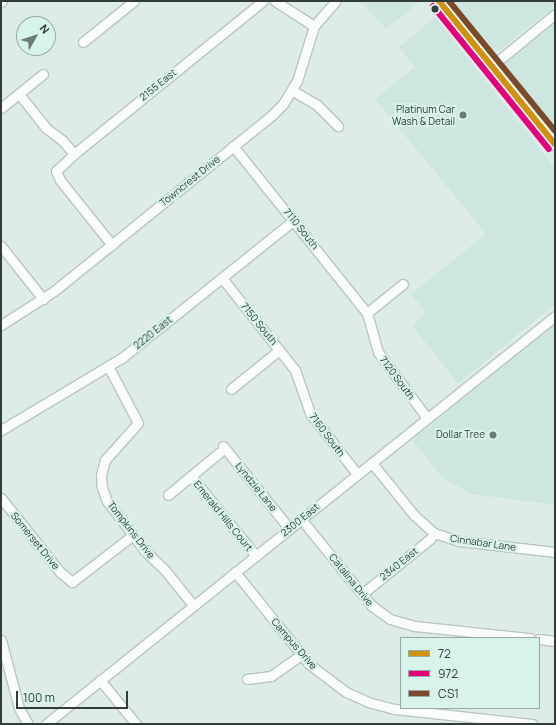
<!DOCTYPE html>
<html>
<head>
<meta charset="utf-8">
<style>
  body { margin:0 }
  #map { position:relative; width:556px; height:725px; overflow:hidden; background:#deece8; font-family:Manrope,sans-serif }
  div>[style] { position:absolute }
  .built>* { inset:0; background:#cde7e0 }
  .roads { filter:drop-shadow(1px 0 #bac5c2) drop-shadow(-1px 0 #bac5c2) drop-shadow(0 1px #bac5c2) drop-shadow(0 -1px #bac5c2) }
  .minor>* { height:9px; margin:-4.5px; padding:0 4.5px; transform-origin:4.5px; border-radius:4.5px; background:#fafcfc }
  .major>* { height:12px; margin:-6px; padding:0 6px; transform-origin:6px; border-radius:6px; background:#fafcfc }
  .bus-1>* { height:6px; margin:-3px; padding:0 3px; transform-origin:3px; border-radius:3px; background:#d0910c }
  .bus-2>* { height:6px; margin:-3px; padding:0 3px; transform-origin:3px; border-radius:3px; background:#e5007d }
  .bus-3>* { height:6px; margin:-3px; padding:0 3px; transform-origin:3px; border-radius:3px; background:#7a4b2a }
  .dots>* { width:11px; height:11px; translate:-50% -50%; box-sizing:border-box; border:2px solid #d8f2ec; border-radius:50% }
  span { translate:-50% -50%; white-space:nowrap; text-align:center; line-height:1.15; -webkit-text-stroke:4px #d8f2ec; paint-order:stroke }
  .street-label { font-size:10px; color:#323c3a }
  .poi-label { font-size:10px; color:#323c3a }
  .right { translate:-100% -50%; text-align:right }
  .frame { position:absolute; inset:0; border:2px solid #323c3a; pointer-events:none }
  .legend { position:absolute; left:400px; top:637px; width:140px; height:72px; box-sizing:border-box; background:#d8f2ec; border:1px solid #96a9a5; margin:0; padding:5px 7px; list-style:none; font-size:12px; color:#323c3a }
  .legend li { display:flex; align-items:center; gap:8px; height:20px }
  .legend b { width:20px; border:1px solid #96a9a5 }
  .north { position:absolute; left:16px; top:16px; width:40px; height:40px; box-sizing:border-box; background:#d8f2ec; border:1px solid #96a9a5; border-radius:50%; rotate:51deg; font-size:11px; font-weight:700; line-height:16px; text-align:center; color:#323c3a }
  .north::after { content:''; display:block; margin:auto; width:14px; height:18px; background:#6e7a77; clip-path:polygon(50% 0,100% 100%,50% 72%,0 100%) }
  .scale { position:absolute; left:16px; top:691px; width:112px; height:18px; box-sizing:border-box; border:2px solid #323c3a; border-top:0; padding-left:5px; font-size:12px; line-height:14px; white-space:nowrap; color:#323c3a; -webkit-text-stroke:3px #d8f2ec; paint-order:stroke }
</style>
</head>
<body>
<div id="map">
  <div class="built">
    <div style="clip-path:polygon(360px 1px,421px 1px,386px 29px)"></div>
    <div style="clip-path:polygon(453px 1px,555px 1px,555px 6px,500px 50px,495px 51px)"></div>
    <div style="clip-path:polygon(435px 17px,555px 168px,555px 304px,458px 384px,412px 325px,426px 313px,411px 294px,486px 234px,375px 99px,415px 67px,399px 47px)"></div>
    <div style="clip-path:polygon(555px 22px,555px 130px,508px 70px,506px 65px,507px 60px)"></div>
    <div style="clip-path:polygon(555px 324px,555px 505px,471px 494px,444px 479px,412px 440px)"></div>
  </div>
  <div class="roads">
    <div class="minor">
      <div style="left:275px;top:1px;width:46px;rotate:32.7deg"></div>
      <div style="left:1px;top:2px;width:1px;rotate:-45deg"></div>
      <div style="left:83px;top:42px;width:65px;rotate:-38.8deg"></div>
      <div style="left:493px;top:65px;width:80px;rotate:-39.4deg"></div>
      <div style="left:293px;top:91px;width:28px;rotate:30deg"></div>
      <div style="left:317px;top:105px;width:30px;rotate:45deg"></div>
      <div style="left:19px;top:94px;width:43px;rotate:51.5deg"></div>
      <div style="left:46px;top:128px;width:20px;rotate:37deg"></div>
      <div style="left:62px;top:140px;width:18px;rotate:49deg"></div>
      <div style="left:1px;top:108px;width:54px;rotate:-39deg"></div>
      <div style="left:233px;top:146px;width:214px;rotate:51.3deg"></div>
      <div style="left:367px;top:313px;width:41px;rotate:74.2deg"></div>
      <div style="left:378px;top:352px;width:82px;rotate:53.4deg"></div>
      <div style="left:112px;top:245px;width:83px;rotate:-128.7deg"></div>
      <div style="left:60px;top:180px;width:10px;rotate:-114deg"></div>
      <div style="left:56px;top:171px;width:25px;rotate:-43deg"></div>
      <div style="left:74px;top:154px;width:243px;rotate:-39deg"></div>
      <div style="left:1px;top:246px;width:68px;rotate:51.6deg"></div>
      <div style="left:222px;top:278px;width:117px;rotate:51.6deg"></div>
      <div style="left:295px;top:370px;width:46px;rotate:70.8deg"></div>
      <div style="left:310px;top:413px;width:77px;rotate:52.4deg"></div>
      <div style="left:367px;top:313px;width:46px;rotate:-38.9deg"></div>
      <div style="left:1px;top:325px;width:63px;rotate:-32.7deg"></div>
      <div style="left:54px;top:291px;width:280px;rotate:-38.9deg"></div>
      <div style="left:272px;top:115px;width:16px;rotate:-45deg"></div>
      <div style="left:283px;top:104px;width:27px;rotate:-59deg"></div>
      <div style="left:297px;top:81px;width:58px;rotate:-72.8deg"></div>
      <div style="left:314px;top:26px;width:33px;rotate:-49deg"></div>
      <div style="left:108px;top:366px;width:64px;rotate:62.2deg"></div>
      <div style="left:138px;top:423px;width:50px;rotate:131.7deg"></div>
      <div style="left:105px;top:460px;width:16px;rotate:105deg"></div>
      <div style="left:101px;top:475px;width:13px;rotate:86deg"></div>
      <div style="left:102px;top:488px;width:14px;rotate:69deg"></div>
      <div style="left:107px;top:501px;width:61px;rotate:52.9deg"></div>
      <div style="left:144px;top:550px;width:28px;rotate:44deg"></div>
      <div style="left:164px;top:569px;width:46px;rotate:51.1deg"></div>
      <div style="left:231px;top:389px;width:62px;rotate:-39.1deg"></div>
      <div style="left:1px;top:430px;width:142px;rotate:-30.9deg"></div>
      <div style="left:123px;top:357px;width:219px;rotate:-38.7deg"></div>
      <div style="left:223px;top:446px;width:105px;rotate:51.2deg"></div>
      <div style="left:372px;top:463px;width:67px;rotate:51.1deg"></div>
      <div style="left:414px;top:515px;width:27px;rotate:42deg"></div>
      <div style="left:434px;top:533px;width:26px;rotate:18deg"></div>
      <div style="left:459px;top:541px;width:97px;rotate:6.5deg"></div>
      <div style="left:191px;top:476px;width:103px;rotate:50.9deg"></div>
      <div style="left:168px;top:495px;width:67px;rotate:-39.6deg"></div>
      <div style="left:1px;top:498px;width:95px;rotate:51.4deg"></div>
      <div style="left:60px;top:572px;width:16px;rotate:40deg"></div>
      <div style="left:72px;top:582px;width:77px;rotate:-37.6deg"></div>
      <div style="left:301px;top:519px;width:112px;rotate:50.8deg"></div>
      <div style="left:372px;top:606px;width:22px;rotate:36deg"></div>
      <div style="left:390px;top:619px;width:26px;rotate:16deg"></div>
      <div style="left:415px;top:626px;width:116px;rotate:6deg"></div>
      <div style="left:235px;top:572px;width:118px;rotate:51.2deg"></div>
      <div style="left:309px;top:664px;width:46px;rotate:37.1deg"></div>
      <div style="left:346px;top:692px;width:24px;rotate:24deg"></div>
      <div style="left:368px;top:702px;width:28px;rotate:15deg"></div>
      <div style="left:395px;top:709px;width:138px;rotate:6.2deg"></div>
      <div style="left:362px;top:594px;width:87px;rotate:-39deg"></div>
      <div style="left:430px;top:539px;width:7px;rotate:-56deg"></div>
      <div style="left:539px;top:639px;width:16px;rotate:7deg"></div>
      <div style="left:1px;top:640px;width:70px;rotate:75.2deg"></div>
      <div style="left:19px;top:708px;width:18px;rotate:61deg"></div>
      <div style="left:247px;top:679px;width:24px;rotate:-7deg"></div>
      <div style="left:271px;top:676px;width:37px;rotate:-35deg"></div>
      <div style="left:100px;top:680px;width:57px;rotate:50.7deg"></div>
      <div style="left:46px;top:724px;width:652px;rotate:-38.71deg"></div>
    </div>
    <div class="major">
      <div style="left:439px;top:1px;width:184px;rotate:51deg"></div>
    </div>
  </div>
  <div class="bus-1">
    <div style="left:439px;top:1px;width:184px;rotate:51deg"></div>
  </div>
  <div class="bus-2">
    <div style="left:433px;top:6px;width:184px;rotate:51deg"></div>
  </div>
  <div class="bus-3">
    <div style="left:449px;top:1px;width:168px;rotate:50.8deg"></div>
  </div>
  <div class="dots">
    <div style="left:435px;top:9px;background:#323c3a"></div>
    <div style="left:463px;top:115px;background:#6e7a77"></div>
    <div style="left:493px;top:435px;background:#6e7a77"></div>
  </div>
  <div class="street-label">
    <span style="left:158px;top:85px;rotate:-39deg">2155 East</span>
    <span style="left:190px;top:181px;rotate:-39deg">Towncrest Drive</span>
    <span style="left:301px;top:229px;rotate:51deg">7110 South</span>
    <span style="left:259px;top:324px;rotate:51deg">7150 South</span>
    <span style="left:153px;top:333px;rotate:-39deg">2220 East</span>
    <span style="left:397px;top:378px;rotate:53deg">7120 South</span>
    <span style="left:327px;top:435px;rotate:53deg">7160 South</span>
    <span style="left:256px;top:487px;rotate:51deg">Lyndzie Lane</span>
    <span style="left:223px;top:516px;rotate:51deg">Emerald Hills Court</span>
    <span style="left:300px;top:520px;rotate:-39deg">2300 East</span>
    <span style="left:131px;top:530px;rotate:52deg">Tompkins Drive</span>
    <span style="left:35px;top:541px;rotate:51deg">Somerset Drive</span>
    <span style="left:483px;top:543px;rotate:8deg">Cinnabar Lane</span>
    <span style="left:399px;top:564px;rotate:-39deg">2340 East</span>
    <span style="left:351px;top:580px;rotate:51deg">Catalina Drive</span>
    <span style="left:294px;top:644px;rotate:49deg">Campus Drive</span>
  </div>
  <div class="poi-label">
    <span class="right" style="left:455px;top:115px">Platinum Car<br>Wash &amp; Detail</span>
    <span class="right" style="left:485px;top:435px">Dollar Tree</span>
  </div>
  <div class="frame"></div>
  <ul class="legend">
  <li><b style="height:5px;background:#d0910c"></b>72</li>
  <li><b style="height:5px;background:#e5007d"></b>972</li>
  <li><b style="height:5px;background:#7a4b2a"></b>CS1</li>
  </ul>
  <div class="north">N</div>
  <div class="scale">100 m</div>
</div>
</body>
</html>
